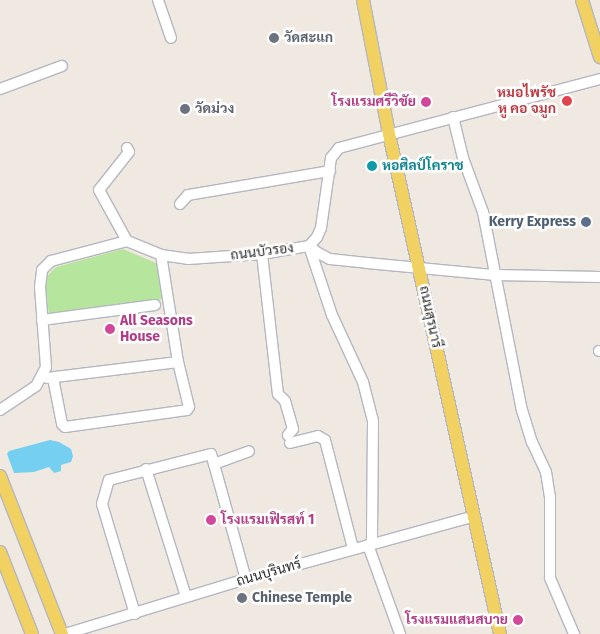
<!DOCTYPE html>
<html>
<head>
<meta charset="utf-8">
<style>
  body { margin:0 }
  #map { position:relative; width:600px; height:634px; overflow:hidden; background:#efe9e1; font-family:"Fira Sans",Sarabun,sans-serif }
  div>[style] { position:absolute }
  .green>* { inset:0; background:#b6e59e }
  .water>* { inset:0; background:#75cff0 }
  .roads { filter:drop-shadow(1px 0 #b4b7c1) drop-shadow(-1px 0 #b4b7c1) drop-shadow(0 1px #b4b7c1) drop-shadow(0 -1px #b4b7c1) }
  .minor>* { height:10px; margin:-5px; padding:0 5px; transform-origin:5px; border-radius:5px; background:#fff }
  .major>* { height:12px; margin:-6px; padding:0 6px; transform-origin:6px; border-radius:6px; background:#f2d163 }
  .dots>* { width:14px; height:14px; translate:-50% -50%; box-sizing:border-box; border:2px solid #fff; border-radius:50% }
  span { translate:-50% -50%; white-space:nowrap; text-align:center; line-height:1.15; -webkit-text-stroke:5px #fff; paint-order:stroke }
  .worship-label { font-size:14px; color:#5b616d; font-weight:700 }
  .left { translate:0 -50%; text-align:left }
  .health-label { font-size:14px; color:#be3a42; font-weight:700 }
  .right { translate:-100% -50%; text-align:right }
  .hotel-label { font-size:14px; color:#b23c85; font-weight:700 }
  .culture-label { font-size:14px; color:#0d838f; font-weight:700 }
  .service-label { font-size:14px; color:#4e5e75; font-weight:700 }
  .street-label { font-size:14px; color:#2e2e2e }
</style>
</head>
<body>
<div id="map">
  <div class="green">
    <div style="clip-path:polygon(123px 249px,158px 264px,163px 299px,49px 315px,45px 281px,46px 277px,56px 267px)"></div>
  </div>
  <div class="water">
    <div style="clip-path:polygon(50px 440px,59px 442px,71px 449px,73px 456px,71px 462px,61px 465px,61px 471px,54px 473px,49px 467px,34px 472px,14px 473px,7px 454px,9px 451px)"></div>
  </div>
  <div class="roads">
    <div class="minor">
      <div style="left:158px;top:0;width:40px;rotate:71.1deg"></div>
      <div style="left:0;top:89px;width:66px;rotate:-20.4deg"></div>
      <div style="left:453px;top:117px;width:42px;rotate:76.3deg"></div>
      <div style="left:463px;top:158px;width:58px;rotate:69.7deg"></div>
      <div style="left:483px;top:212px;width:202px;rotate:78.9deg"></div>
      <div style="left:522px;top:410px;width:34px;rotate:73deg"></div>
      <div style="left:532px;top:442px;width:33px;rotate:65deg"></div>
      <div style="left:546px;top:472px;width:25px;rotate:81deg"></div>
      <div style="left:550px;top:497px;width:81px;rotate:90deg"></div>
      <div style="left:550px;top:578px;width:61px;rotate:66.8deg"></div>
      <div style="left:127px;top:148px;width:4px;rotate:63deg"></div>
      <div style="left:129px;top:152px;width:48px;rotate:128.3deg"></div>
      <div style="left:99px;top:190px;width:58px;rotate:61.2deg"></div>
      <div style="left:180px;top:204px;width:12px;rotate:-48deg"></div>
      <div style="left:188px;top:195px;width:144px;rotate:-9.6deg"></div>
      <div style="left:309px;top:246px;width:73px;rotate:71.6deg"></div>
      <div style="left:332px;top:315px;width:74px;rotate:65.2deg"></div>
      <div style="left:363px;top:382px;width:40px;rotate:75.6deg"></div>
      <div style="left:373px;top:421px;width:122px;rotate:90.5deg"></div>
      <div style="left:309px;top:246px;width:11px;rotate:38deg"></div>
      <div style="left:318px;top:253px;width:13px;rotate:27deg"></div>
      <div style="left:330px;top:259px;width:37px;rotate:6deg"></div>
      <div style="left:367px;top:263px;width:129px;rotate:5.4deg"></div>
      <div style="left:495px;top:275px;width:105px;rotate:1.1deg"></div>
      <div style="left:262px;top:254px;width:141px;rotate:83.5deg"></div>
      <div style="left:278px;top:394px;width:10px;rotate:45deg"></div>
      <div style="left:285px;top:401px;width:29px;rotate:74deg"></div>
      <div style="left:293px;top:429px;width:8px;rotate:130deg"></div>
      <div style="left:42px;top:320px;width:114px;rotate:-7.6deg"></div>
      <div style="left:599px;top:351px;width:1px"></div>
      <div style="left:47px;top:378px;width:132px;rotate:-7deg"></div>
      <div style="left:53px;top:378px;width:47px;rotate:78.9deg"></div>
      <div style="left:62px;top:424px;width:4px;rotate:45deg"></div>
      <div style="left:65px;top:427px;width:123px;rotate:-7.9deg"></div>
      <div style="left:187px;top:410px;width:4px;rotate:-56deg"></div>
      <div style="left:189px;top:407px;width:46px;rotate:-103.7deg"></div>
      <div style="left:178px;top:362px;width:108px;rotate:-99deg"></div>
      <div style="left:0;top:410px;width:43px;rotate:-33.7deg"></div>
      <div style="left:36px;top:386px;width:21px;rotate:-62deg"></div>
      <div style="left:46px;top:367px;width:80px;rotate:-94.3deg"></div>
      <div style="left:40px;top:287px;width:17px;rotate:-83deg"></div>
      <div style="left:42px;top:270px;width:13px;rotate:-45deg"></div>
      <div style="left:51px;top:261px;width:79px;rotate:-14.7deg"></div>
      <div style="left:127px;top:241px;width:37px;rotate:22deg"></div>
      <div style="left:161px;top:255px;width:27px;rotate:8deg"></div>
      <div style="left:188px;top:259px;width:74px;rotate:-3.9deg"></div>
      <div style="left:262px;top:254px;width:48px;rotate:-9.7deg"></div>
      <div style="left:309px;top:246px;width:12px;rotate:-48deg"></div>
      <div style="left:317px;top:237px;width:10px;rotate:-66deg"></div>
      <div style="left:321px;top:228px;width:71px;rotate:-81.9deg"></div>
      <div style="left:331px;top:158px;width:13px;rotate:-51deg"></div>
      <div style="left:339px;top:148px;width:270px;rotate:-14.8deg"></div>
      <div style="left:290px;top:443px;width:29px;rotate:-14deg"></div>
      <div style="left:318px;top:436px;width:8px;rotate:30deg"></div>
      <div style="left:325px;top:440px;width:112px;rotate:75.5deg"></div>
      <div style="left:214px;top:464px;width:119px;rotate:74.5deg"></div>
      <div style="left:146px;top:469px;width:134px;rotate:72.6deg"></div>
      <div style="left:368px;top:545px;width:95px;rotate:70.2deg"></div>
      <div style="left:135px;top:614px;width:115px;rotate:-106.7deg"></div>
      <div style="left:102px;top:504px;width:25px;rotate:-74deg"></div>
      <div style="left:109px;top:480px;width:105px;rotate:-14.3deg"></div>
      <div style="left:211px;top:454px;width:10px;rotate:73deg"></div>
      <div style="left:214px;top:464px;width:37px;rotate:-20deg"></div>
      <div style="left:65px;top:634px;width:189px;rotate:-16.9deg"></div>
      <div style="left:246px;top:579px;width:237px;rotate:-15.4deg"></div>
    </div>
    <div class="major">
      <div style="left:363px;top:0;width:136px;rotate:79deg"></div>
      <div style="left:389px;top:134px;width:512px;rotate:77.48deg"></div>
      <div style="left:582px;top:0;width:60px;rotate:72.5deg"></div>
      <div style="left:0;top:476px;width:170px;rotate:68.6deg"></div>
      <div style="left:0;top:552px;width:88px;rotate:68.7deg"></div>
    </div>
  </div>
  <div class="dots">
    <div style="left:274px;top:38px;background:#6b7280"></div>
    <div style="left:567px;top:101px;background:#e0444e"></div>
    <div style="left:426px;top:102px;background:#d1479c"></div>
    <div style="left:185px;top:109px;background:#6b7280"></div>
    <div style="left:372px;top:166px;background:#0f9aa8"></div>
    <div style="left:586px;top:222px;background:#5c6f8a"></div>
    <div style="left:110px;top:329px;background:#d1479c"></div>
    <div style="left:211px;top:520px;background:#d1479c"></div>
    <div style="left:242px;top:598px;background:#6b7280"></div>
    <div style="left:518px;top:620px;background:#d1479c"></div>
  </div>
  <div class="worship-label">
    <span class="left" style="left:284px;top:38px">วัดสะแก</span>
    <span class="left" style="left:195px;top:109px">วัดม่วง</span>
    <span class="left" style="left:252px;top:598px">Chinese Temple</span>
  </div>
  <div class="health-label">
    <span class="right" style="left:556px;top:101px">หมอไพรัช<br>หู คอ จมูก</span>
  </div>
  <div class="hotel-label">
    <span class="right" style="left:416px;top:102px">โรงแรมศรีวิชัย</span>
    <span class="left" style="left:120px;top:329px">All Seasons<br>House</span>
    <span class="left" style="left:221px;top:520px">โรงแรมเฟิรสท์ 1</span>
    <span class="right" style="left:508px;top:620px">โรงแรมแสนสบาย</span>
  </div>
  <div class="culture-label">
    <span class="left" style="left:382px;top:166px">หอศิลป์โคราช</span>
  </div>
  <div class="service-label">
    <span class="right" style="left:576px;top:222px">Kerry Express</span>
  </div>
  <div class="street-label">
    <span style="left:262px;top:252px;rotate:-7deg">ถนนบัวรอง</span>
    <span style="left:430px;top:317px;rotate:78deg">ถนนสุรนารี</span>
    <span style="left:269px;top:573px;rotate:-16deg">ถนนบุรินทร์</span>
  </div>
</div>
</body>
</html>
